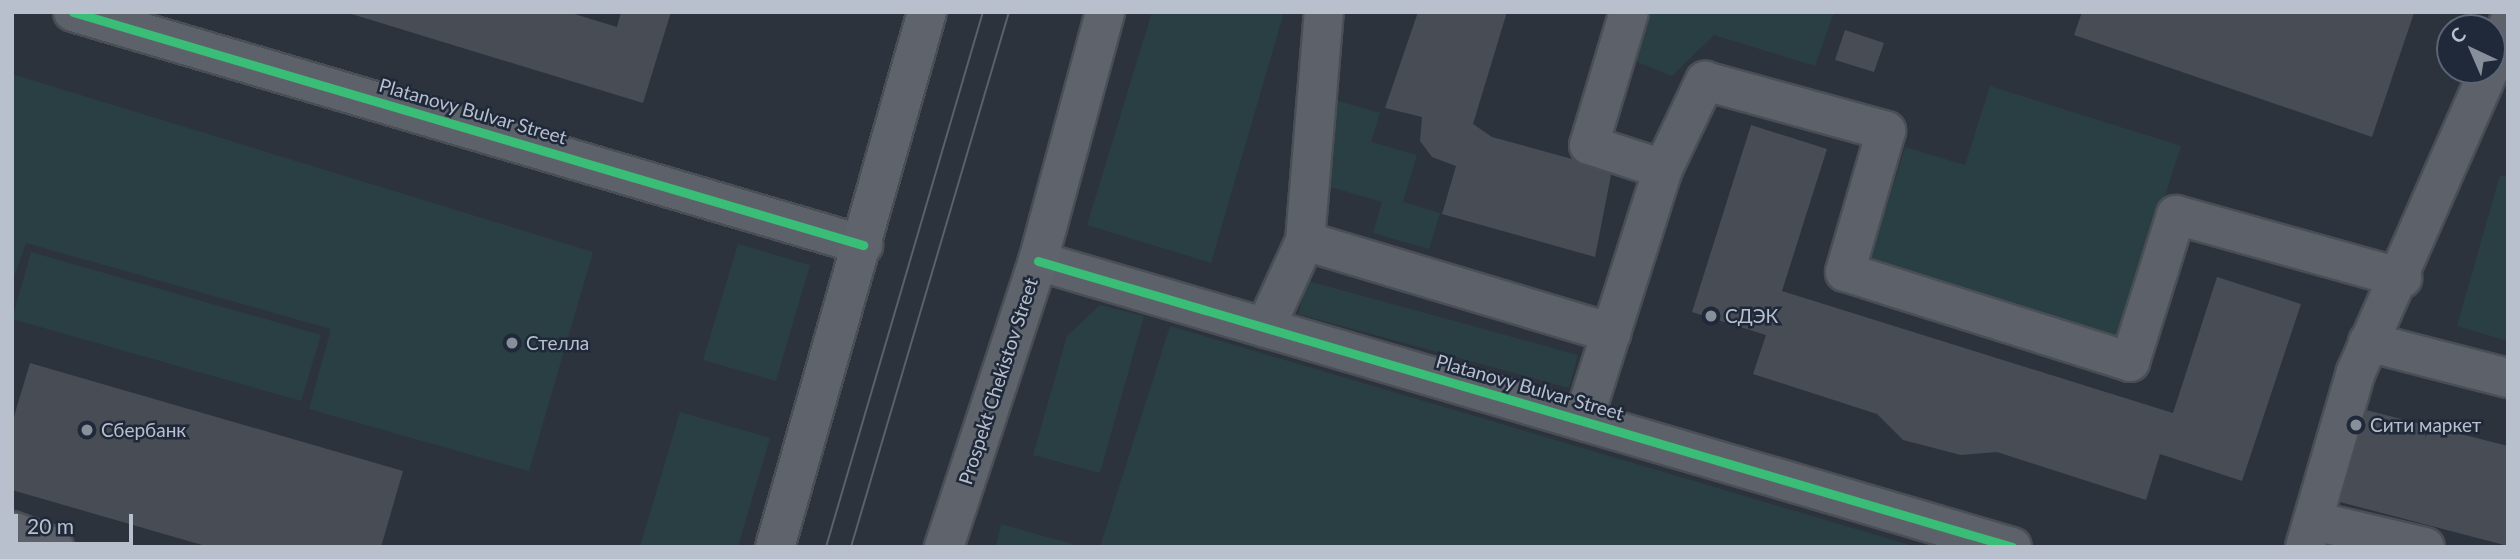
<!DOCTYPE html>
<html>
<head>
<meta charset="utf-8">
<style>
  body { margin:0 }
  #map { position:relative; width:2520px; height:559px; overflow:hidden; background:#2d333d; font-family:Lato,sans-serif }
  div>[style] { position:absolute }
  .green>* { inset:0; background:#293f44 }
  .building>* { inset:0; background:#474c55 }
  .roads { filter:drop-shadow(2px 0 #4a4e55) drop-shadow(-2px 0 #4a4e55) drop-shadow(0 2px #4a4e55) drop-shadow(0 -2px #4a4e55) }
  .minor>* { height:38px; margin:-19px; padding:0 19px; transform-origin:19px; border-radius:19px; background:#5d626a }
  .major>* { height:38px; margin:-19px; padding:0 19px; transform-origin:19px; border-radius:19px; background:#5f646c }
  .tram>* { height:2px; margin:-1px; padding:0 1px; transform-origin:1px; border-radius:1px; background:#5c6068 }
  .cycleway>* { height:9px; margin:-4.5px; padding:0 4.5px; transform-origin:4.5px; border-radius:4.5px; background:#3abd76 }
  .dots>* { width:19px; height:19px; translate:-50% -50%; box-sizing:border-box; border:4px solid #1f2939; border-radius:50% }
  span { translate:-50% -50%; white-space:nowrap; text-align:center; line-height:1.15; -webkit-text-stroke:5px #1f2939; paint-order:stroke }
  .street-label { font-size:19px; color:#b8c0cd }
  .poi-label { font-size:19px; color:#b8c0cd }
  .left { translate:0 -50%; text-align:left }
  .frame { position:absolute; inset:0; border:14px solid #b8c0cd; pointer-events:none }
  .north { position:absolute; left:2436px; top:14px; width:70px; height:70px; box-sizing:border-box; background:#1f2939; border:2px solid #5c6574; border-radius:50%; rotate:316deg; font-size:19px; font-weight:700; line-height:28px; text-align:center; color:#b8c0cd }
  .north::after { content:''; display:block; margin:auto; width:24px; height:32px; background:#878f9b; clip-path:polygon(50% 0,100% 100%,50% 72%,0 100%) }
  .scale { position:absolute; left:14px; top:514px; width:119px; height:32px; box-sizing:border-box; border:4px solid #b8c0cd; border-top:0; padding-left:9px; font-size:21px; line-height:24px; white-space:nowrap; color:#b8c0cd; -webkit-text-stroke:5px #1f2939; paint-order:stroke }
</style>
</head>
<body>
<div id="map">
  <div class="green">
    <div style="clip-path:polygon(1152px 12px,1284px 12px,1211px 263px,1087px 225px)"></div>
    <div style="clip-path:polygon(1650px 12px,1834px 12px,1815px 66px,1714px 35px,1672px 76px,1635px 61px)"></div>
    <div style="clip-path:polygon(12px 74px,593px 252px,529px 471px,309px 409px,331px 329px,26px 243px,12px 282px)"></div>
    <div style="clip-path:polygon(1990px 86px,2181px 146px,2118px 343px,1868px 264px,1905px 147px,1965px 165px)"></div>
    <div style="clip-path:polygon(1321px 96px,1380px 113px,1371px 142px,1417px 155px,1403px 202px,1440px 213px,1429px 249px,1373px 233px,1382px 202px,1296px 177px)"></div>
    <div style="clip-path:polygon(2500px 175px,2508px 177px,2508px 341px,2457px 326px)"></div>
    <div style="clip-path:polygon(738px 244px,810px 265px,776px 381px,703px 360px)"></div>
    <div style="clip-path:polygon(31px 252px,321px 335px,301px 401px,12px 319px)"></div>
    <div style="clip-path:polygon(1308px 281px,1578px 355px,1569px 388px,1298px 314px)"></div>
    <div style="clip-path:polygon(1100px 305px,1144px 316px,1100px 473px,1033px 455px,1067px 336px)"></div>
    <div style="clip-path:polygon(1170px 326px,1917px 547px,1100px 547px)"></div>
    <div style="clip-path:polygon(680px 412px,770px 438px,738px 547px,640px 547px)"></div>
    <div style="clip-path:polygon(1001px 524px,1072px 544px,1071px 547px,996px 547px)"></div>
  </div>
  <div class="building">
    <div style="clip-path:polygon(345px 12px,568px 12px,617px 27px,621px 12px,671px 12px,643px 103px)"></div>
    <div style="clip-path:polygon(1418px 12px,1507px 12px,1473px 124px,1492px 137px,1612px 170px,1595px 257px,1442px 214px,1456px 166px,1432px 157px,1420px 141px,1422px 117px,1385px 108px)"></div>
    <div style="clip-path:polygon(2082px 12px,2410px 12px,2414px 13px,2372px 137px,2074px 35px)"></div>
    <div style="clip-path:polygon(1845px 30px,1884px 43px,1874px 72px,1835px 60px)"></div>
    <div style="clip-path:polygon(1751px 125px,1827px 149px,1782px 291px,2173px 413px,2217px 277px,2301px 304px,2242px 481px,2160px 454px,2146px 500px,1997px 452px,1961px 455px,1903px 440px,1877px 414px,1753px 374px,1766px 335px,1692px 312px)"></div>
    <div style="clip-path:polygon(30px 363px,403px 471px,381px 547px,209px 547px,12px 490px,12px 423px)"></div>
    <div style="clip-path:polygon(2358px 408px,2508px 446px,2508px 546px,2336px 501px)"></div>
  </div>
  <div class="roads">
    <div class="minor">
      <div style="left:73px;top:12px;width:824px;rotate:16.43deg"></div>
      <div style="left:1629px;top:12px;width:139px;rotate:106.7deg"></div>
      <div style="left:1589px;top:145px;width:78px;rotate:18deg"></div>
      <div style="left:2492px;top:63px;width:41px;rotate:-67.2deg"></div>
      <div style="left:1305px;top:241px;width:320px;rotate:16.7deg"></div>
      <div style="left:1038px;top:261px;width:1015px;rotate:16.36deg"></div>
      <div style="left:1265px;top:328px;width:96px;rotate:-65.3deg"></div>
      <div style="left:1305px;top:241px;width:230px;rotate:-85.3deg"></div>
      <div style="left:2368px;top:342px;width:145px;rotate:14.4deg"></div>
      <div style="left:1583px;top:421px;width:264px;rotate:-72.4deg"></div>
      <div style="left:1663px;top:169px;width:98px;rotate:-64.5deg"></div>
      <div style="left:1705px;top:81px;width:188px;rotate:15.4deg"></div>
      <div style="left:1886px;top:131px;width:147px;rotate:106.2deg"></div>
      <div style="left:1845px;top:272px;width:299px;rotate:17.5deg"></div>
      <div style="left:2130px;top:362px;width:154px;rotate:-72.6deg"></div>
      <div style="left:2176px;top:215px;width:235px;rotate:15.6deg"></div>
      <div style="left:2314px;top:521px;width:114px;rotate:13.2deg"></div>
      <div style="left:12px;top:531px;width:45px;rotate:20.9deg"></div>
      <div style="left:2305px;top:547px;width:182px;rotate:-73.8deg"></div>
      <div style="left:2356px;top:372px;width:330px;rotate:-66.2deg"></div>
    </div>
    <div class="major">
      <div style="left:775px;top:547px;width:556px;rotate:-74.14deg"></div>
      <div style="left:944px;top:547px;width:301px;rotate:-71.8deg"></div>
      <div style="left:1038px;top:261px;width:258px;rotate:-74.9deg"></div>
    </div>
  </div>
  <div class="tram">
    <div style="left:826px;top:547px;width:558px;rotate:-73.65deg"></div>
    <div style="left:851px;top:547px;width:558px;rotate:-73.55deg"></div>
  </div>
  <div class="cycleway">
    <div style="left:73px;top:12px;width:824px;rotate:16.43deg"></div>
    <div style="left:1038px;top:261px;width:1015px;rotate:16.36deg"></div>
  </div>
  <div class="dots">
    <div style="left:1711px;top:316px;background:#878f9b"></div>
    <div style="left:512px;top:343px;background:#878f9b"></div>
    <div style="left:2356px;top:425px;background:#878f9b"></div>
    <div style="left:87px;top:430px;background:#878f9b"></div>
  </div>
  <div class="street-label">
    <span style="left:473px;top:111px;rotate:16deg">Platanovy Bulvar Street</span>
    <span style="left:998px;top:381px;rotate:-72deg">Prospekt Chekistov Street</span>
    <span style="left:1530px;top:387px;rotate:16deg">Platanovy Bulvar Street</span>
  </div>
  <div class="poi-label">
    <span class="left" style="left:1725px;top:316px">СДЭК</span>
    <span class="left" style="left:526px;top:343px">Стелла</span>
    <span class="left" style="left:2370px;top:425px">Сити маркет</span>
    <span class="left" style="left:101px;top:430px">Сбербанк</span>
  </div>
  <div class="frame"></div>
  <div class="north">С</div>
  <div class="scale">20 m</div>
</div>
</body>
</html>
